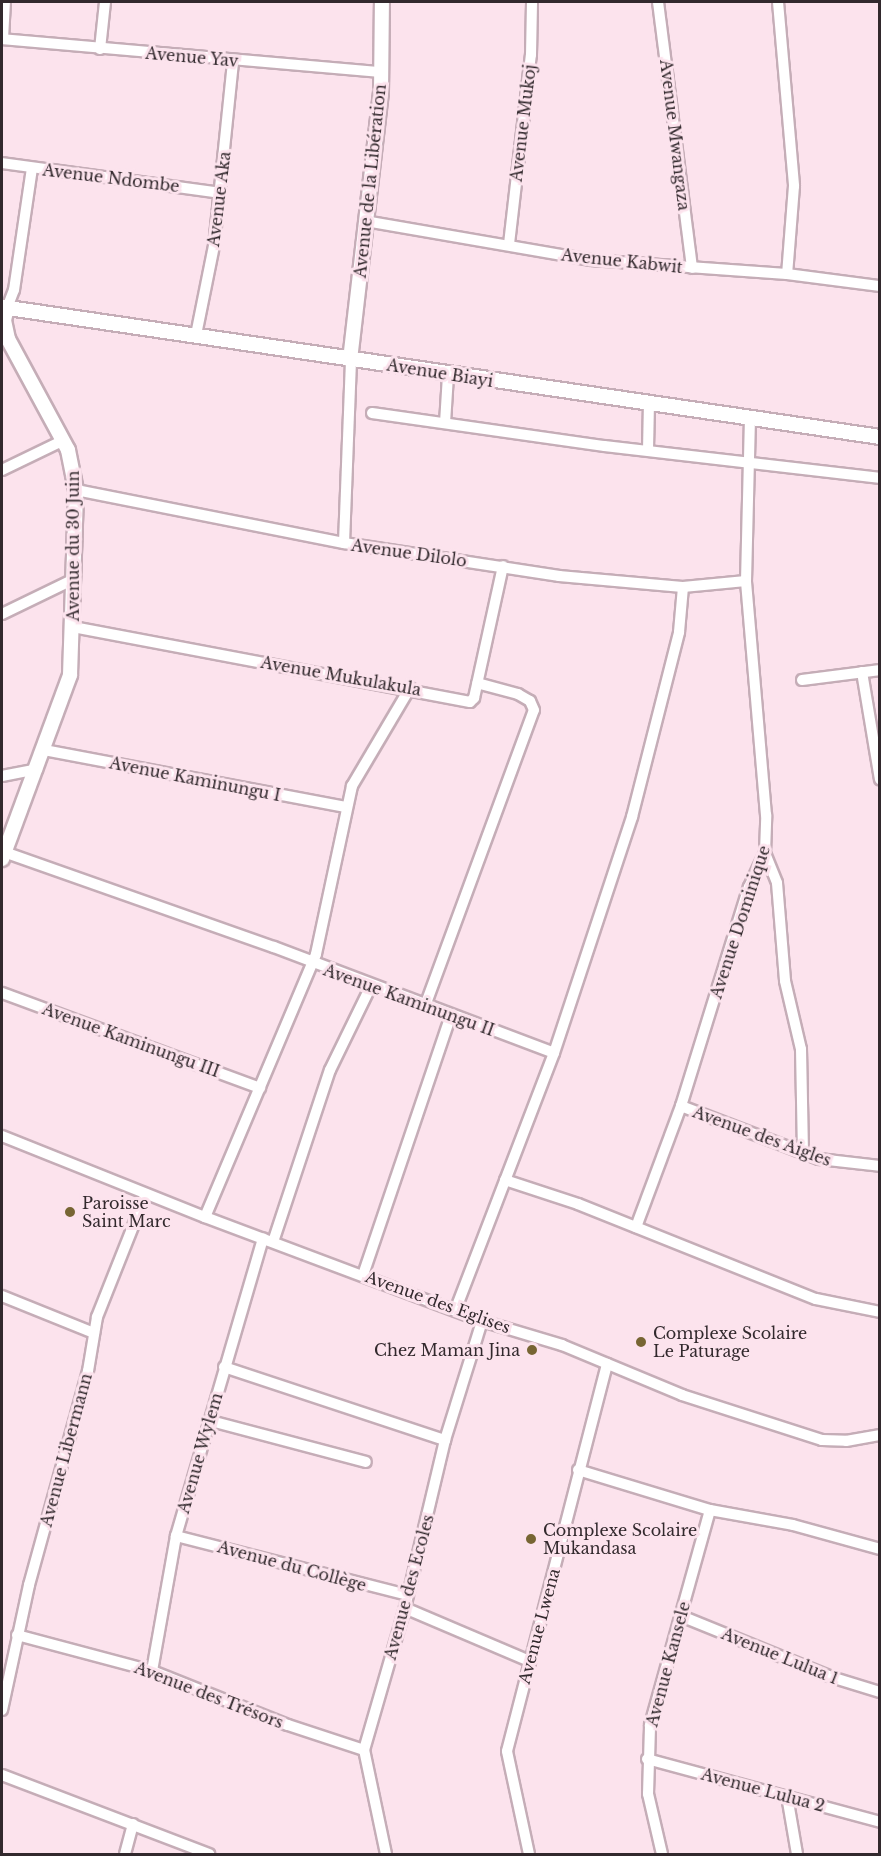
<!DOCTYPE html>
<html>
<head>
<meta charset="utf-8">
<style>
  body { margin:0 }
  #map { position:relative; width:881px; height:1856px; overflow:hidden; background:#fce3ed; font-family:"Libre Baskerville",serif }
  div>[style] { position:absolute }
  .roads { filter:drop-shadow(2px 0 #c5adb7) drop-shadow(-2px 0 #c5adb7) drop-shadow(0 2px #c5adb7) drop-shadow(0 -2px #c5adb7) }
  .minor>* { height:10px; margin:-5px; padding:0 5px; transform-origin:5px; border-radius:5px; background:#fff }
  .tertiary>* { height:14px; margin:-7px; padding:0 7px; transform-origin:7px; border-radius:7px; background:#fff }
  .dots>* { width:16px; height:16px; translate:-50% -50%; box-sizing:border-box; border:3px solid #fce3ed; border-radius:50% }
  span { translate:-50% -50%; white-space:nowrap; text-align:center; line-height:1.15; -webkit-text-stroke:6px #fce3ed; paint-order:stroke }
  .street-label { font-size:16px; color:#32292d }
  .poi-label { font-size:16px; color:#32292d }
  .left { translate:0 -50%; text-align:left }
  .right { translate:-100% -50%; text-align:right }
  .frame { position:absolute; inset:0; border:3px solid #32292d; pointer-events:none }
</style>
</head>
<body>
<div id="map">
  <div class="roads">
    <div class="minor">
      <div style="left:658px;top:2px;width:268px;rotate:82.7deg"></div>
      <div style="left:778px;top:2px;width:185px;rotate:85deg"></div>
      <div style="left:794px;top:186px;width:88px;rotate:94.5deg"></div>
      <div style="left:2px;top:39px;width:381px;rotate:5deg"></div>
      <div style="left:3px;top:39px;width:37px;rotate:-87deg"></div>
      <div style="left:100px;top:49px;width:47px;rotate:-83.9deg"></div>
      <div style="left:2px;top:163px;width:220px;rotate:7.8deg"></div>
      <div style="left:365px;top:221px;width:229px;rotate:9.8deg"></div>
      <div style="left:591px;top:260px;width:196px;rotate:4.1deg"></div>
      <div style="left:787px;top:274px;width:94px;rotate:7.4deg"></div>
      <div style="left:509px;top:244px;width:190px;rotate:-83.4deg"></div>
      <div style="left:531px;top:55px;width:53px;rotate:-88.9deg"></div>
      <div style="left:7px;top:308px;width:19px;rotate:-69deg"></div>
      <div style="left:14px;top:290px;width:123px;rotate:-81.6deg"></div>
      <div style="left:196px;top:335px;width:91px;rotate:-78.6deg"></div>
      <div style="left:214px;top:246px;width:186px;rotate:-84.1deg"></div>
      <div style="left:372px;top:413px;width:235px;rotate:8.1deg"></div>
      <div style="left:605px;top:446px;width:277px;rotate:6.6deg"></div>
      <div style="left:445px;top:423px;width:48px;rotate:-86.4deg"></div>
      <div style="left:648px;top:450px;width:46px;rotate:-88.8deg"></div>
      <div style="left:2px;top:470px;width:69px;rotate:-25.8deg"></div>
      <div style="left:76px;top:490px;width:273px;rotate:11.2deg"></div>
      <div style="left:344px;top:543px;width:218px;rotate:8.7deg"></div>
      <div style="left:559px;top:576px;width:124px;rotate:5.1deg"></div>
      <div style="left:683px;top:587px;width:63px;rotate:-5.4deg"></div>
      <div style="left:344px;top:543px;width:183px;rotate:-87.8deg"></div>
      <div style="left:2px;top:614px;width:78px;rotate:-25.9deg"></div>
      <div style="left:73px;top:627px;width:404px;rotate:10.7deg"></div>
      <div style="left:470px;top:702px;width:6px;rotate:-45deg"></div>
      <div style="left:474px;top:698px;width:135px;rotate:-77.6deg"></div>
      <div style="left:862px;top:672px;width:109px;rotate:80.5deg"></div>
      <div style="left:802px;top:680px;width:79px;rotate:-7.3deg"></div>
      <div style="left:44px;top:750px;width:307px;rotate:10.7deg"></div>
      <div style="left:2px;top:776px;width:36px;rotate:-11deg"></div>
      <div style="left:4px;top:852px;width:286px;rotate:19.4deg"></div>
      <div style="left:274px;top:947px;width:299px;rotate:20.7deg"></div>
      <div style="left:554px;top:1053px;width:276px;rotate:111deg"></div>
      <div style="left:765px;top:853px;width:32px;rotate:68deg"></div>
      <div style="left:777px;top:883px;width:98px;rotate:85.3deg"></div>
      <div style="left:785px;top:981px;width:70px;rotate:76.8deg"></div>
      <div style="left:801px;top:1049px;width:105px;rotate:88.9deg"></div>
      <div style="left:2px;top:993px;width:275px;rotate:20.2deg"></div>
      <div style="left:425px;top:1006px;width:315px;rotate:-69.8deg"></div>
      <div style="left:534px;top:710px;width:10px;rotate:-114deg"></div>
      <div style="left:530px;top:701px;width:14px;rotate:-150deg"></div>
      <div style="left:518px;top:694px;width:42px;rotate:-165deg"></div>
      <div style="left:554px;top:1053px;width:249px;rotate:-71.7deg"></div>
      <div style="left:632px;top:817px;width:191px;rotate:-75.7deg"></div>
      <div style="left:679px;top:632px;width:45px;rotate:-84.9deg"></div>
      <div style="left:681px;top:1106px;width:148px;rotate:21deg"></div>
      <div style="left:819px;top:1159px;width:61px;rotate:6.5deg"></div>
      <div style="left:2px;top:1136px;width:219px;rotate:21.8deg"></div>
      <div style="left:205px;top:1217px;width:296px;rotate:20.6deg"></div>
      <div style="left:482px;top:1321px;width:84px;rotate:16.7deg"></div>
      <div style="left:562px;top:1345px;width:130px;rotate:22.6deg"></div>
      <div style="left:682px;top:1395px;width:147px;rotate:17.8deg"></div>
      <div style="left:822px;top:1440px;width:24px;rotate:2deg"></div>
      <div style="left:846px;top:1441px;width:35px;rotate:-10deg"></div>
      <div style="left:505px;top:1180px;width:77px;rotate:18.2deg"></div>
      <div style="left:578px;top:1204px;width:256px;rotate:21.8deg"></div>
      <div style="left:816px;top:1299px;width:65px;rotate:11.5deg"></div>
      <div style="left:205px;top:1217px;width:285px;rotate:-67.1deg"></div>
      <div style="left:316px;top:954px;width:172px;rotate:-77.9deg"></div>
      <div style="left:352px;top:786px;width:114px;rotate:-59.4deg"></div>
      <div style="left:636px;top:1227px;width:129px;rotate:-69.6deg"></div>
      <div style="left:681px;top:1106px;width:229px;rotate:-72.8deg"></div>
      <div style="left:749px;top:887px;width:38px;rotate:-65deg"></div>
      <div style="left:765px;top:853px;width:38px;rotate:-88deg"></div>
      <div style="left:766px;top:815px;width:235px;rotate:-94.9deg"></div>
      <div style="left:746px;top:581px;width:163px;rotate:-88.6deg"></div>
      <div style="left:273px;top:1242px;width:181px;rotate:-71.7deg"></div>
      <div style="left:330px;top:1070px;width:93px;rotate:-64deg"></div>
      <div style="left:363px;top:1275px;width:274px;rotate:-71.3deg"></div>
      <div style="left:2px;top:1296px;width:99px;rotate:21.9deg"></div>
      <div style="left:224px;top:1367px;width:233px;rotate:18.3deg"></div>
      <div style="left:211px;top:1421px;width:160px;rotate:14.8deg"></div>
      <div style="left:578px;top:1470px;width:138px;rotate:16.9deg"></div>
      <div style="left:710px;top:1510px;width:84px;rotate:10.2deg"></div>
      <div style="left:793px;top:1525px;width:90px;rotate:15.4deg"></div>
      <div style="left:176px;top:1536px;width:239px;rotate:14.3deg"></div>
      <div style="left:405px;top:1608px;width:135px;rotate:23.1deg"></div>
      <div style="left:681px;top:1616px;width:162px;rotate:22.1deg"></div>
      <div style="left:831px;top:1677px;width:51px;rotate:17deg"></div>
      <div style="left:17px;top:1635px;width:140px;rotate:14.9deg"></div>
      <div style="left:152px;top:1671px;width:146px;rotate:21.7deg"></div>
      <div style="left:288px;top:1725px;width:80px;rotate:18.2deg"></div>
      <div style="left:152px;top:1671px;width:137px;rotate:-79.9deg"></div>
      <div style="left:176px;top:1536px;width:310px;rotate:-73.7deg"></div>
      <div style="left:2px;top:1710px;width:128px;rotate:-77.8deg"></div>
      <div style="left:29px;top:1585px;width:222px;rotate:-74.6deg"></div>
      <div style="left:88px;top:1371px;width:55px;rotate:-80.5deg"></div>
      <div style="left:97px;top:1317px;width:132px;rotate:-68.3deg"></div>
      <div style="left:647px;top:1759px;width:241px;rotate:15.1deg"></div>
      <div style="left:2px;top:1775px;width:222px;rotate:20.9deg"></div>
      <div style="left:787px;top:1796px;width:59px;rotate:80.2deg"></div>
      <div style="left:125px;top:1854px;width:31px;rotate:-75deg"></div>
      <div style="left:386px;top:1854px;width:106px;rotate:-101.9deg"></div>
      <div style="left:364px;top:1750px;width:148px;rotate:-73.9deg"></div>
      <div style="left:405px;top:1608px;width:173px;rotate:-76.6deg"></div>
      <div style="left:445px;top:1440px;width:125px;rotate:-72.7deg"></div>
      <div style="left:529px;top:1854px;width:105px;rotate:-102.1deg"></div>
      <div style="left:507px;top:1751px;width:400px;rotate:-75.5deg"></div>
      <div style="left:662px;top:1854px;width:62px;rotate:-103.1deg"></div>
      <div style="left:648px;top:1794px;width:69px;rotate:-88.3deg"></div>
      <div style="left:650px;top:1725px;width:223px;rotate:-74.4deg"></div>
    </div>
    <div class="tertiary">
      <div style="left:2px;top:307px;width:888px;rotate:8.42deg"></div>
      <div style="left:350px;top:360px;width:270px;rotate:-83.4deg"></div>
      <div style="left:381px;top:92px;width:90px;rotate:-89.4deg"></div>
      <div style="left:2px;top:859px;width:196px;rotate:-69.7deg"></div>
      <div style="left:70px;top:675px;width:185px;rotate:-88.1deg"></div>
      <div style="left:76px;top:490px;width:41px;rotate:-101.3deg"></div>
      <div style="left:68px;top:450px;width:126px;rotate:-118.4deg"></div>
      <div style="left:8px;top:339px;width:19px;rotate:-102deg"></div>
      <div style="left:4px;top:320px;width:12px;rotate:-76deg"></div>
    </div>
  </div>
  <div class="dots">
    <div style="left:70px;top:1212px;background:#776533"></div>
    <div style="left:641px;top:1342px;background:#776533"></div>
    <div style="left:532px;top:1350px;background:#776533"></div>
    <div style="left:531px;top:1539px;background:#776533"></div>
  </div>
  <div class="street-label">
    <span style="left:192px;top:57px;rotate:5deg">Avenue Yav</span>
    <span style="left:523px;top:123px;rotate:-83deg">Avenue Mukoj</span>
    <span style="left:675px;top:135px;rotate:83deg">Avenue Mwangaza</span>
    <span style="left:111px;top:178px;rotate:7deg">Avenue Ndombe</span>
    <span style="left:370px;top:181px;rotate:-84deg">Avenue de la Libération</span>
    <span style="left:219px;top:199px;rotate:-83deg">Avenue Aka</span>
    <span style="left:622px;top:261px;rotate:6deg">Avenue Kabwit</span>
    <span style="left:440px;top:373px;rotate:9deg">Avenue Biayi</span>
    <span style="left:73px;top:546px;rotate:-90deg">Avenue du 30 Juin</span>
    <span style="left:409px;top:553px;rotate:8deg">Avenue Dilolo</span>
    <span style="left:341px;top:676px;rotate:10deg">Avenue Mukulakula</span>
    <span style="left:195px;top:779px;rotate:11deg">Avenue Kaminungu I</span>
    <span style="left:740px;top:922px;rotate:-72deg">Avenue Dominique</span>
    <span style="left:409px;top:1000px;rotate:20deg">Avenue Kaminungu II</span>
    <span style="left:131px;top:1040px;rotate:20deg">Avenue Kaminungu III</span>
    <span style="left:762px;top:1136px;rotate:20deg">Avenue des Aigles</span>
    <span style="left:438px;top:1302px;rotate:20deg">Avenue des Eglises</span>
    <span style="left:66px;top:1450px;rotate:-75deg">Avenue Libermann</span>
    <span style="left:200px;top:1453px;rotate:-74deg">Avenue Wylem</span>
    <span style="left:292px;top:1566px;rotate:15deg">Avenue du Collège</span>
    <span style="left:409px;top:1587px;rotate:-75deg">Avenue des Ecoles</span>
    <span style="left:539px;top:1626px;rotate:-75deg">Avenue Lwena</span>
    <span style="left:780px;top:1656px;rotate:22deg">Avenue Lulua 1</span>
    <span style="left:668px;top:1664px;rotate:-75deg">Avenue Kansele</span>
    <span style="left:209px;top:1695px;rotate:21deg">Avenue des Trésors</span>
    <span style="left:763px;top:1790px;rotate:15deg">Avenue Lulua 2</span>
  </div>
  <div class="poi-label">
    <span class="left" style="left:82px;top:1212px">Paroisse<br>Saint Marc</span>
    <span class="left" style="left:653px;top:1342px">Complexe Scolaire<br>Le Paturage</span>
    <span class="right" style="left:520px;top:1350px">Chez Maman Jina</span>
    <span class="left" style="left:543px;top:1539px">Complexe Scolaire<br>Mukandasa</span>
  </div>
  <div class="frame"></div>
</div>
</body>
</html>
